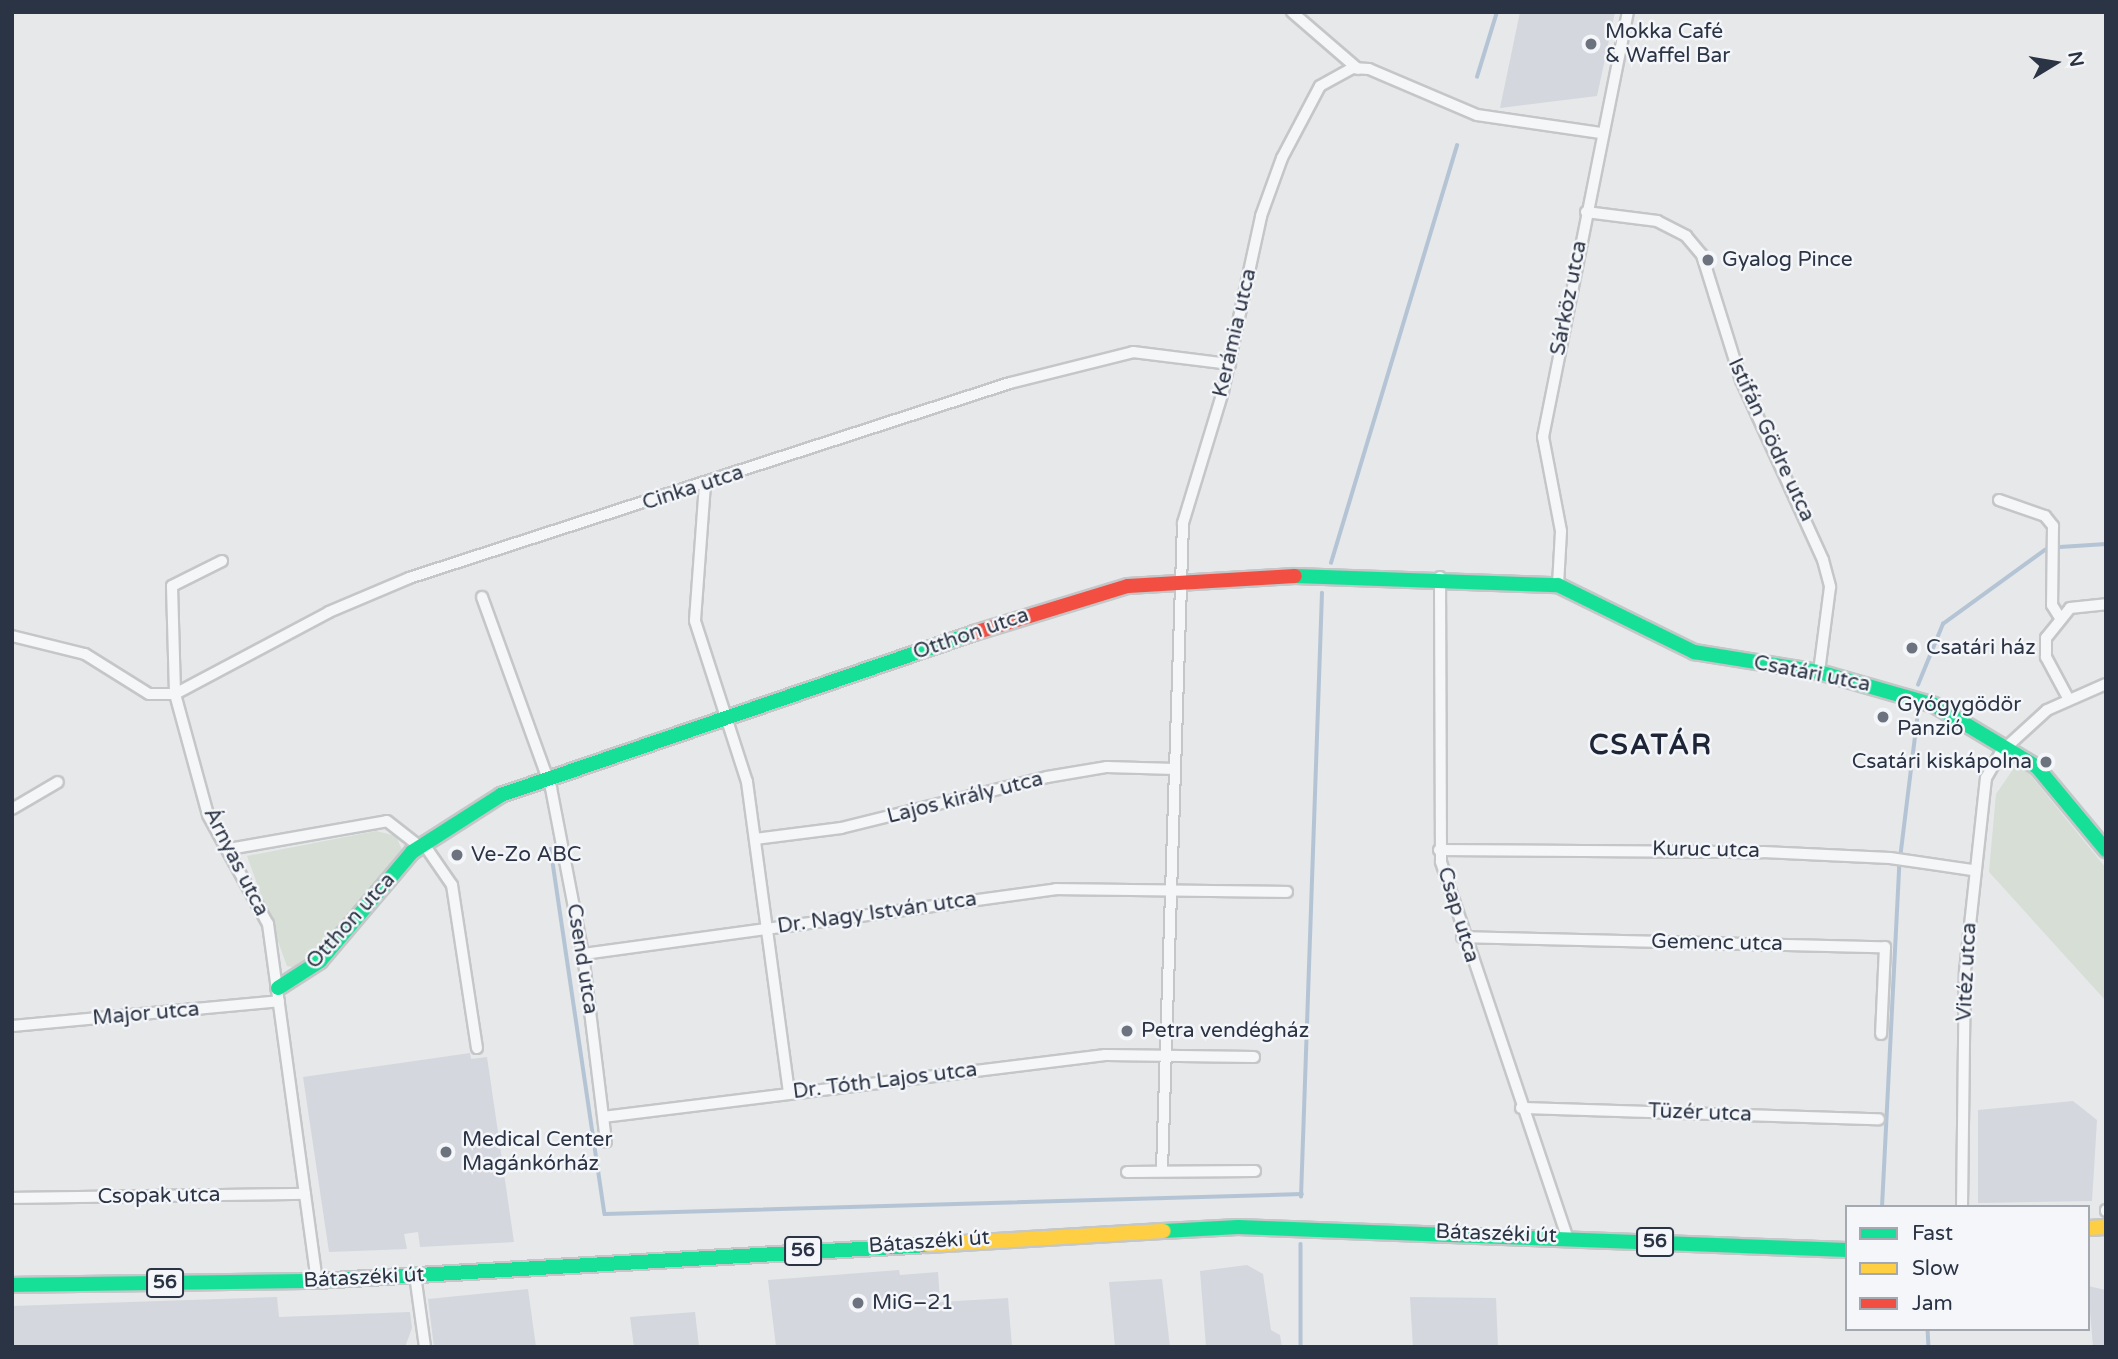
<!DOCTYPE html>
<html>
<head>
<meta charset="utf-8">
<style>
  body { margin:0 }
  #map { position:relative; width:2118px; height:1359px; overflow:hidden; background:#e6e8ea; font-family:"Varela Round",sans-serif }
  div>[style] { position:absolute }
  .built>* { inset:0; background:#d4d7dd }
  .green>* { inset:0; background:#d6ded6 }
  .stream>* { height:3.5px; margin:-1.75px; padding:0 1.75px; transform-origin:1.75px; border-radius:1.75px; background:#b4c4d5 }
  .roads { filter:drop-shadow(2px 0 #c4c6c8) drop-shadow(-2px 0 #c4c6c8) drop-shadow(0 2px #c4c6c8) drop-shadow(0 -2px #c4c6c8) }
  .street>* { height:10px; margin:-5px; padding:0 5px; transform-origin:5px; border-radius:5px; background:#f5f6f7 }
  .fast>* { height:14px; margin:-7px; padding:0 7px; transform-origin:7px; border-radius:7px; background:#16e098 }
  .slow>* { height:14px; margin:-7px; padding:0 7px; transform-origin:7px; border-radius:7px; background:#ffcf43 }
  .jam>* { height:14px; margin:-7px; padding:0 7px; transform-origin:7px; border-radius:7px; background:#f24e42 }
  .dots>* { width:19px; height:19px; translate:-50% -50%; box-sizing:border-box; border:4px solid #f4f6f9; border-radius:50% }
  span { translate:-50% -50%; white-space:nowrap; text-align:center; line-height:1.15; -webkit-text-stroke:5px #f4f6f9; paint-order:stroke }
  .shield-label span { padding:2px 5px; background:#f4f6f9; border:2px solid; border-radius:5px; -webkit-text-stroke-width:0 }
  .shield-label { font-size:19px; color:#2b3445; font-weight:700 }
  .poi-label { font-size:21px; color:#2b3445 }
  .left { translate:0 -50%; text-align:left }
  .right { translate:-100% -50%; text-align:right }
  .street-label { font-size:21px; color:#2b3445 }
  .district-label { font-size:28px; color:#1d2536; font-weight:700; letter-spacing:2px }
  .frame { position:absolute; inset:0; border:14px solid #2b3445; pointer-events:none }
  .legend { position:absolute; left:1845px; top:1205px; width:245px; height:126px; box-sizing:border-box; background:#f4f6f9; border:2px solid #a4a8b1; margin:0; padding:9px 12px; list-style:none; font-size:21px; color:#2b3445 }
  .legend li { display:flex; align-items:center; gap:14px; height:35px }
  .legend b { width:35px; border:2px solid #a4a8b1 }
  .north { position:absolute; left:2020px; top:28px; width:70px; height:70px; -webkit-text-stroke:5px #f4f6f9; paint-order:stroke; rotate:79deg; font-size:19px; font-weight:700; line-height:28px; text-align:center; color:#2b3445 }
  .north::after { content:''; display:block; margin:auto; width:24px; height:32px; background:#2b3445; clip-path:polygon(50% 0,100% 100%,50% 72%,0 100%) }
</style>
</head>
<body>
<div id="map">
  <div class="built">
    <div style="clip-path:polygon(1520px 12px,1615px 12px,1597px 96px,1500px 108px)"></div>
    <div style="clip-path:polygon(470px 1053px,471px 1059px,487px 1057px,514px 1242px,420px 1247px,418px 1232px,404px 1234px,407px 1249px,329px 1252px,303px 1077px)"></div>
    <div style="clip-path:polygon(2073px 1101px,2097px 1120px,2092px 1201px,1978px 1203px,1978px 1110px)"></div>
    <div style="clip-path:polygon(1247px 1265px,1263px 1274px,1271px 1330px,1280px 1335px,1282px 1347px,1206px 1347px,1200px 1271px)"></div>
    <div style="clip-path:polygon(899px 1270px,900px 1275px,938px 1272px,940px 1302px,1008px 1298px,1012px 1347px,776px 1347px,768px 1280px)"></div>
    <div style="clip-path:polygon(1162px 1279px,1170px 1347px,1115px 1347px,1109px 1282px)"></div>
    <div style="clip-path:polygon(2088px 1286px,2106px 1290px,2106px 1347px,2093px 1347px)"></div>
    <div style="clip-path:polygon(528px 1289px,536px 1347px,434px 1347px,428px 1299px)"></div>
    <div style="clip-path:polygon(277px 1297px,279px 1317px,410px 1312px,412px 1328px,405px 1347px,12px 1347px,12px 1306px)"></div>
    <div style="clip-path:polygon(1410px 1297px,1496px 1298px,1498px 1347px,1413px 1347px)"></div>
    <div style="clip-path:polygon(695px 1312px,699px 1347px,634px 1347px,630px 1317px)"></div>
  </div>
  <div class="green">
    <div style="clip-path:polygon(2019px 761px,2106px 868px,2106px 1001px,1989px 872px,1996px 794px)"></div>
    <div style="clip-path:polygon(376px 831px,396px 836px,403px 852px,322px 952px,297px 968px,287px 966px,247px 856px)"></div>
  </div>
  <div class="stream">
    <div style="left:1477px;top:77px;width:68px;rotate:-72.9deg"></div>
    <div style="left:2060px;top:547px;width:46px;rotate:-3.7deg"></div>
    <div style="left:1331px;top:563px;width:436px;rotate:-73.2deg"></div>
    <div style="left:1918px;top:685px;width:66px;rotate:-67.7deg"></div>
    <div style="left:1943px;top:624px;width:126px;rotate:-36deg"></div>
    <div style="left:551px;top:849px;width:369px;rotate:81.6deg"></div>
    <div style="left:605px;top:1214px;width:697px;rotate:-1.64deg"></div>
    <div style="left:1301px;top:1197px;width:604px;rotate:-88.01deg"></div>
    <div style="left:1882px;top:1207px;width:340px;rotate:-87.1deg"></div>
    <div style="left:1899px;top:867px;width:148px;rotate:-83deg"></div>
    <div style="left:1301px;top:1244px;width:103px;rotate:90deg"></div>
    <div style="left:1928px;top:1329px;width:18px;rotate:87deg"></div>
  </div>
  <div class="roads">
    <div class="street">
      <div style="left:1292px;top:12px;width:87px;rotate:40.8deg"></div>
      <div style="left:1586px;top:212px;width:72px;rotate:7.2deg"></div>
      <div style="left:1657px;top:221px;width:33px;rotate:27deg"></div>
      <div style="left:1686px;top:236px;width:25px;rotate:50deg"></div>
      <div style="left:1702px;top:255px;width:131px;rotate:72.7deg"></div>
      <div style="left:1741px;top:380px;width:198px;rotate:65.5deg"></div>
      <div style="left:1823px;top:560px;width:28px;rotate:75deg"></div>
      <div style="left:1830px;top:587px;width:86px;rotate:97.4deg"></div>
      <div style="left:705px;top:484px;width:137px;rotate:94.2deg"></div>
      <div style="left:695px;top:621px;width:169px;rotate:72.1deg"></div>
      <div style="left:747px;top:782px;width:313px;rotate:82.3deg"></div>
      <div style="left:1999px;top:500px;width:49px;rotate:19.2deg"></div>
      <div style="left:2045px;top:516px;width:13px;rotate:51deg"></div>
      <div style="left:2053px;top:526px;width:79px;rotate:90.7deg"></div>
      <div style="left:2052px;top:605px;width:13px;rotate:58deg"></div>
      <div style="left:222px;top:561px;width:56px;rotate:153.4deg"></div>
      <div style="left:172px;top:586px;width:108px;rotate:88.4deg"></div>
      <div style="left:175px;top:694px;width:125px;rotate:74.7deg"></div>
      <div style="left:208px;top:815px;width:124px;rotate:61.2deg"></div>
      <div style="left:268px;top:924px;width:360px;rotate:82.2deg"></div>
      <div style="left:1440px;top:577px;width:285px;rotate:89.8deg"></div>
      <div style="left:1441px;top:862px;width:395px;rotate:71.4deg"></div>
      <div style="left:1558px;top:585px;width:54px;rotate:-86.8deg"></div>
      <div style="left:1561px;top:531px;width:96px;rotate:-100.8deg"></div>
      <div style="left:1543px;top:437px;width:433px;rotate:-78.7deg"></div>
      <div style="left:482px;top:597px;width:203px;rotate:70.1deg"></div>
      <div style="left:551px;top:788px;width:169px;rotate:79.1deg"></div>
      <div style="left:583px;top:954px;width:189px;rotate:83deg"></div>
      <div style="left:12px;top:636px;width:75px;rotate:13.9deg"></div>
      <div style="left:85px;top:654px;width:75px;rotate:32deg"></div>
      <div style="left:149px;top:694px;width:26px"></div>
      <div style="left:175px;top:694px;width:174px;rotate:-28deg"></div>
      <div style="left:329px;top:612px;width:87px;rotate:-23deg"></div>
      <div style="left:409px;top:578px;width:632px;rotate:-17.98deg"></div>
      <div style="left:1010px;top:383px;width:127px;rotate:-14.1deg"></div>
      <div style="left:1133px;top:352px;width:98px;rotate:7.1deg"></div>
      <div style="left:2068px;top:698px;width:47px;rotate:-118.2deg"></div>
      <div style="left:2046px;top:657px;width:19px;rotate:-90deg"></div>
      <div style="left:2046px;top:638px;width:38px;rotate:-51deg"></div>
      <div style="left:2070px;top:608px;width:36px;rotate:-6deg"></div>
      <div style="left:12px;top:809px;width:53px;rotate:-30.4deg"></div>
      <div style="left:755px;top:839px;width:87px;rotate:-7.3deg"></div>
      <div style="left:841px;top:828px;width:212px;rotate:-13.9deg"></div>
      <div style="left:1047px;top:777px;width:61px;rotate:-9.5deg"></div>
      <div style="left:1107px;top:767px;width:68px;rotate:1.7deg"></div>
      <div style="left:423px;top:843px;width:51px;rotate:55.4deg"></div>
      <div style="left:452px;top:885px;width:165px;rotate:81.3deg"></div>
      <div style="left:229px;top:849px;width:160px;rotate:-10deg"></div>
      <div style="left:387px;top:821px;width:41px;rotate:38deg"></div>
      <div style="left:1439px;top:850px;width:324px;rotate:0.4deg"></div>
      <div style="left:1763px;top:852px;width:127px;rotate:2.7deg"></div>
      <div style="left:1890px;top:858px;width:83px;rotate:8.3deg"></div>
      <div style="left:1462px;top:937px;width:423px;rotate:1.4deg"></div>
      <div style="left:1885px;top:947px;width:87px;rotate:92.6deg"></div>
      <div style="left:583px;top:954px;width:477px;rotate:-7.8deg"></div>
      <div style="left:1056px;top:889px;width:231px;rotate:0.7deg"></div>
      <div style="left:12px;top:1026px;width:268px;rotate:-5.3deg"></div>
      <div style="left:1521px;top:1108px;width:358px;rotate:1.8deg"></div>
      <div style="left:603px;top:1117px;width:506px;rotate:-7.04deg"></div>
      <div style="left:1105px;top:1055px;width:149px;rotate:0.8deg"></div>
      <div style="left:1162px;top:1170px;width:647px;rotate:-88.14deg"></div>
      <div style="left:1183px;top:523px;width:138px;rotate:-73.1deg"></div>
      <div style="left:1223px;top:391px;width:179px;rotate:-77.7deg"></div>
      <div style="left:1261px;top:216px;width:62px;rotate:-70.1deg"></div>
      <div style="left:1282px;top:158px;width:81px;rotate:-62.2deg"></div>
      <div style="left:1320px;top:86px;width:37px;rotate:-29deg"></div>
      <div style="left:1352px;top:68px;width:17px;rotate:3deg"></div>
      <div style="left:1369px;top:69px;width:117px;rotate:23.1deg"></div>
      <div style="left:1477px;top:115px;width:125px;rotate:8.3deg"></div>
      <div style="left:1127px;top:1172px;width:128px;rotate:-0.4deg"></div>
      <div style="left:12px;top:1198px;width:293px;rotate:-0.8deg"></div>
      <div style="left:1962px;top:1207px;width:236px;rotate:-89.3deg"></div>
      <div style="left:1965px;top:971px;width:194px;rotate:-83.8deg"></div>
      <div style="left:1986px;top:778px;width:30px;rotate:-60deg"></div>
      <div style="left:2001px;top:752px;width:62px;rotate:-42.4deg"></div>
      <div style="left:2047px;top:710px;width:64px;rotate:-23.8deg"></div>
      <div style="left:2106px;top:1211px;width:1px;rotate:-90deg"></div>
      <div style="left:415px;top:1275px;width:73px;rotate:82.1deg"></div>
    </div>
    <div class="fast">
      <div style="left:1295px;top:576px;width:263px;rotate:2deg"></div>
      <div style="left:1558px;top:585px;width:152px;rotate:26.2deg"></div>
      <div style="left:1694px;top:652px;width:127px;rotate:9.1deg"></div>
      <div style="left:1819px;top:672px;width:120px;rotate:16deg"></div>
      <div style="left:1934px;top:705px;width:120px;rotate:31deg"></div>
      <div style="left:2037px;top:767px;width:108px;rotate:50.3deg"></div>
      <div style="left:278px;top:988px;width:50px;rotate:-32.7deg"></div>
      <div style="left:320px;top:961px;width:143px;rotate:-49.8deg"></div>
      <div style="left:412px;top:852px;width:106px;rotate:-32.6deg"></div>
      <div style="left:501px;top:795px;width:500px;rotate:-18.9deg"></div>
      <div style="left:1164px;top:1231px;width:74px;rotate:-3.1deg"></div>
      <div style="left:1238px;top:1227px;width:609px;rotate:2.16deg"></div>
      <div style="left:12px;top:1285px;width:305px;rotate:-0.8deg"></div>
      <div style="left:317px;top:1281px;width:612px;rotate:-3.37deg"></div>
    </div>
    <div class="slow">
      <div style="left:2088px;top:1228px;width:18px;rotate:-3deg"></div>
      <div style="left:928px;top:1245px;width:236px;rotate:-3.4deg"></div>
    </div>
    <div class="jam">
      <div style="left:974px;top:633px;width:161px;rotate:-17deg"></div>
      <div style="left:1128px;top:586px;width:167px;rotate:-3.4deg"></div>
    </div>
  </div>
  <div class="dots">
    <div style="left:1591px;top:44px;background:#6c737f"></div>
    <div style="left:1708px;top:260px;background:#6c737f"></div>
    <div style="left:1912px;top:648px;background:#6c737f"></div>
    <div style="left:1883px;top:717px;background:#6c737f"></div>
    <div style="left:2046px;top:762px;background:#6c737f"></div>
    <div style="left:457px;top:855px;background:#6c737f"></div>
    <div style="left:1127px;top:1031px;background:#6c737f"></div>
    <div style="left:446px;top:1152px;background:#6c737f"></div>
    <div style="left:858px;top:1303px;background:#6c737f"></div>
  </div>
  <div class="shield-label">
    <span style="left:1655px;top:1242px">56</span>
    <span style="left:803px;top:1251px">56</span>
    <span style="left:165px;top:1283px">56</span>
  </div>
  <div class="poi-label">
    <span class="left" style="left:1605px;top:44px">Mokka Café<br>&amp; Waffel Bar</span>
    <span class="left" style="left:1722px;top:260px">Gyalog Pince</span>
    <span class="left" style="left:1926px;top:648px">Csatári ház</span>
    <span class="left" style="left:1897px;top:717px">Gyógygödör<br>Panzió</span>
    <span class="right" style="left:2032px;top:762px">Csatári kiskápolna</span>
    <span class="left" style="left:471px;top:855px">Ve-Zo ABC</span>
    <span class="left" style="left:1141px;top:1031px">Petra vendégház</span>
    <span class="left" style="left:462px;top:1152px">Medical Center<br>Magánkórház</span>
    <span class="left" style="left:872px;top:1303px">MiG–21</span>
  </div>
  <div class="street-label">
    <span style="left:1569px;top:298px;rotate:-79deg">Sárköz utca</span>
    <span style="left:1235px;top:333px;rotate:-77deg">Kerámia utca</span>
    <span style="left:1771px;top:440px;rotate:65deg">Istifán Gödre utca</span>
    <span style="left:693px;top:488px;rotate:-18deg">Cinka utca</span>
    <span style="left:971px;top:634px;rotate:-19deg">Otthon utca</span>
    <span style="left:1812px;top:674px;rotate:11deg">Csatári utca</span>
    <span style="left:965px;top:798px;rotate:-14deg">Lajos király utca</span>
    <span style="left:1706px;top:850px;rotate:1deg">Kuruc utca</span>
    <span style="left:236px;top:862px;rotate:63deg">Árnyas utca</span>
    <span style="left:877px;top:913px;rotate:-8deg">Dr. Nagy István utca</span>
    <span style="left:1458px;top:915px;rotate:73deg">Csap utca</span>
    <span style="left:351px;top:921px;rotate:-48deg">Otthon utca</span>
    <span style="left:1717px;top:943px;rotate:1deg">Gemenc utca</span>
    <span style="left:582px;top:959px;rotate:81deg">Csend utca</span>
    <span style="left:1967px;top:972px;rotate:-87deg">Vitéz utca</span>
    <span style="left:146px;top:1014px;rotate:-5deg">Major utca</span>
    <span style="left:885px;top:1081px;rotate:-7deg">Dr. Tóth Lajos utca</span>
    <span style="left:1700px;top:1113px;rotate:2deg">Tüzér utca</span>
    <span style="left:159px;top:1196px;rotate:-1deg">Csopak utca</span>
    <span style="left:1496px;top:1234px;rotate:2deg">Bátaszéki út</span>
    <span style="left:929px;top:1242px;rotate:-4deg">Bátaszéki út</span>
    <span style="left:364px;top:1278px;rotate:-3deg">Bátaszéki út</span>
  </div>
  <div class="district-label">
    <span style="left:1651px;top:745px">CSATÁR</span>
  </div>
  <div class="frame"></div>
  <ul class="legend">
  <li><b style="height:9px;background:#16e098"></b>Fast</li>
  <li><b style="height:9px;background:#ffcf43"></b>Slow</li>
  <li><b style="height:9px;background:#f24e42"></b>Jam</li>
  </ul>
  <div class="north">N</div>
</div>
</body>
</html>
